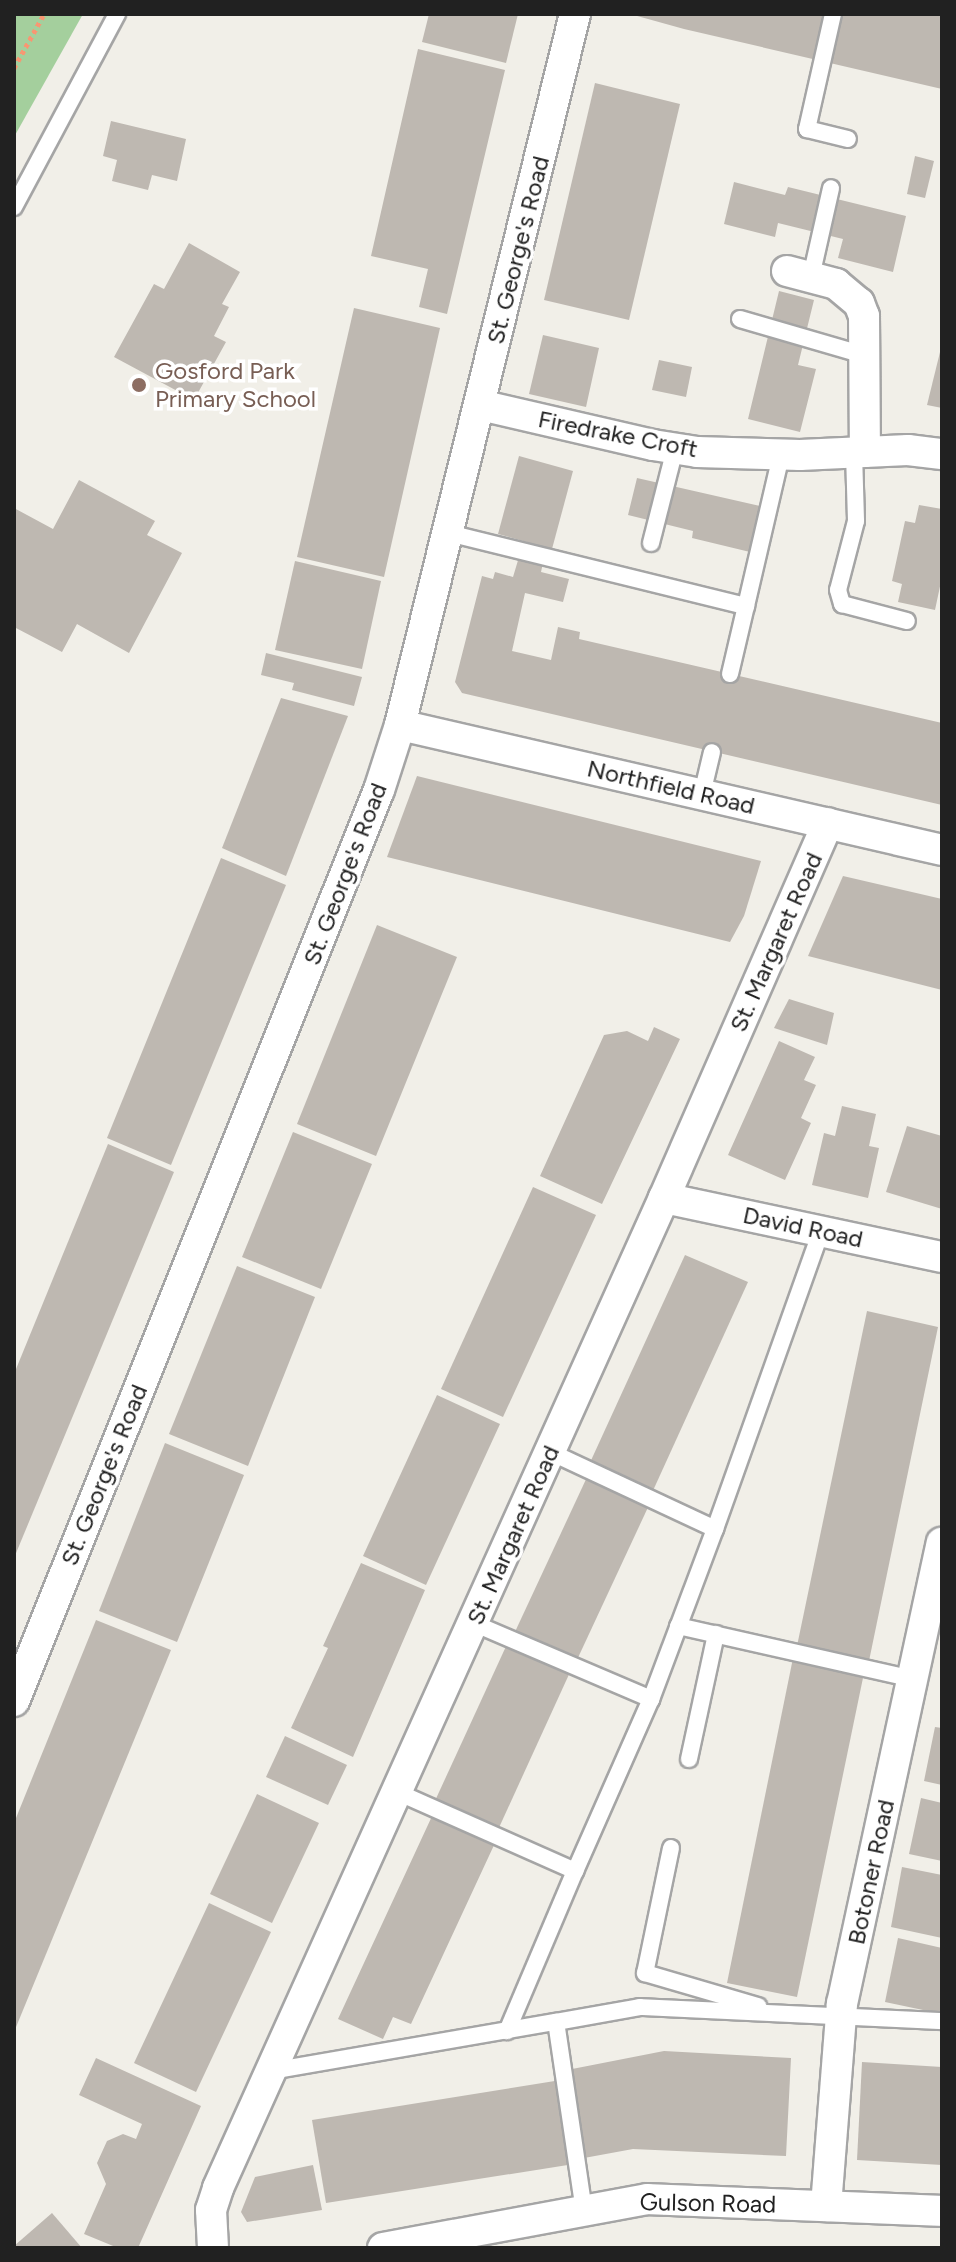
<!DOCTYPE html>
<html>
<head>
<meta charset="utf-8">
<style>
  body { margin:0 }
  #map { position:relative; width:956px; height:2262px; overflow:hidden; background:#f1efe8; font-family:Figtree,sans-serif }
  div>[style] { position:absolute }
  .forest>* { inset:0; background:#a4cf9d }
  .building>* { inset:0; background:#beb8b1 }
  .path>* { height:5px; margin-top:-2.5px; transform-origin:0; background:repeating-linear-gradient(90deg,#f79773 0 4px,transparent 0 8px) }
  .roads { filter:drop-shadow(2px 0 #a5a5a5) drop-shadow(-2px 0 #a5a5a5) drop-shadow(0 2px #a5a5a5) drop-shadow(0 -2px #a5a5a5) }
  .lane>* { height:16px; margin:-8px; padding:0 8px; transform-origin:8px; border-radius:8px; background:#fff }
  .street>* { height:30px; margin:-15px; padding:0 15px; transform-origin:15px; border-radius:15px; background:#fff }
  .dots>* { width:22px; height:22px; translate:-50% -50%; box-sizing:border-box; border:4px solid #fff; border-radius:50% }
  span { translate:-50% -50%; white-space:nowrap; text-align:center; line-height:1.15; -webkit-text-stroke:7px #fff; paint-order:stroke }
  .street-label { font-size:24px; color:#212121 }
  .education-label { font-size:24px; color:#785e54 }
  .left { translate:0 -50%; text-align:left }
  .frame { position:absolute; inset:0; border:16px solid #212121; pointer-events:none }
</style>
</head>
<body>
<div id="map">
  <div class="forest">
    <div style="clip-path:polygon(14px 14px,83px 14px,14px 137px)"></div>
  </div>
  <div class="building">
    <div style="clip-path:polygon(429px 14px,518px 14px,506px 63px,422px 42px)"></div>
    <div style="clip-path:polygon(630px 14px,942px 14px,942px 89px,684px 29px)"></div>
    <div style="clip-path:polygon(418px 49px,505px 70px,447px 314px,419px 307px,428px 269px,371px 256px)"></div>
    <div style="clip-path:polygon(595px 83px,680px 104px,629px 320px,544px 300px)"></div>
    <div style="clip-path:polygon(111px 121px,186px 139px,177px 181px,152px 175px,148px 190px,112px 181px,117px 160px,103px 156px)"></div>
    <div style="clip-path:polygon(915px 156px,934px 161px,925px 198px,907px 194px)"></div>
    <div style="clip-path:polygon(734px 182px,785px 195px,788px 187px,906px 216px,893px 272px,838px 258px,843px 239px,778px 223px,775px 237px,724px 224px)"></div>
    <div style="clip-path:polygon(189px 243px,240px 272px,222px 304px,229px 307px,214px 336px,226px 342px,194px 400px,114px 357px,154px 284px,164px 289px)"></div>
    <div style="clip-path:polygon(779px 291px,814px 300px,798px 365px,816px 369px,800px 432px,748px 419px)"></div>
    <div style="clip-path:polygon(354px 308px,440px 328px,384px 577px,297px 557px)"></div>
    <div style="clip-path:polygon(543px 335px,599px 348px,586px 407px,529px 394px)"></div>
    <div style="clip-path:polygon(941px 348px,942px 348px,942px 408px,927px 405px)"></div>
    <div style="clip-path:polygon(659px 360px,692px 367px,686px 397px,652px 390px)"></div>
    <div style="clip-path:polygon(519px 456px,573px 471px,552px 549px,498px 534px)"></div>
    <div style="clip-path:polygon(637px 478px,760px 506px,750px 552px,692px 538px,693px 531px,628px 515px)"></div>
    <div style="clip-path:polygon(79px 480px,155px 521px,147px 535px,182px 553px,129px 653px,77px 624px,62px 652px,14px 627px,14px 508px,53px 529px)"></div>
    <div style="clip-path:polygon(919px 505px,942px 509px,942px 577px,935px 610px,898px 602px,902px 584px,892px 581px,905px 521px,915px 523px)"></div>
    <div style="clip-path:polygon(519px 557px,543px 563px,541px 572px,569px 579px,563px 602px,525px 593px,512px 651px,551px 660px,558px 627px,580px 632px,579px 639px,942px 723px,942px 805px,462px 693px,455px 682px,482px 576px,493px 579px,495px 572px,513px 577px)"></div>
    <div style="clip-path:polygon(295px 561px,381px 581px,362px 669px,275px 650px)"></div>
    <div style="clip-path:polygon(266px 653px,362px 677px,354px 706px,292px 690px,294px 683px,261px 675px)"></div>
    <div style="clip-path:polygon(281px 698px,348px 716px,286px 876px,222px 848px)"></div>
    <div style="clip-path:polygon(417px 776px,761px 861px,744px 916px,730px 942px,387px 857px)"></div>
    <div style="clip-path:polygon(221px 858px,286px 885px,171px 1165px,107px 1138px)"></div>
    <div style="clip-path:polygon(843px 876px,942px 899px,942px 990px,808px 956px)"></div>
    <div style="clip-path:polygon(377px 925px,457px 957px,376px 1156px,297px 1124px)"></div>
    <div style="clip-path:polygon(789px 999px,834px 1013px,827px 1045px,774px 1028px)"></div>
    <div style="clip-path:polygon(654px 1027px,680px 1039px,602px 1204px,540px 1176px,604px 1035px,627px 1031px,648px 1041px)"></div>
    <div style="clip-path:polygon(779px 1041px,815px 1057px,804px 1080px,816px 1085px,801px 1118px,811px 1123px,785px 1180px,728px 1155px)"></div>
    <div style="clip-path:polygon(842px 1106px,876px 1114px,869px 1146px,879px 1148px,868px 1198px,812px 1185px,824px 1133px,835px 1136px)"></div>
    <div style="clip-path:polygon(907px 1126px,942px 1136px,942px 1209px,886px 1192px)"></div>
    <div style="clip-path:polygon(293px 1132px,372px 1164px,321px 1289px,242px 1257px)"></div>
    <div style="clip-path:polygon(108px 1144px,174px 1172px,14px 1558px,14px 1374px)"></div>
    <div style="clip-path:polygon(533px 1187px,596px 1215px,503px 1417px,441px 1389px)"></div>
    <div style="clip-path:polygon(685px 1255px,748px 1282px,651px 1495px,588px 1467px)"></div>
    <div style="clip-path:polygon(237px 1266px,315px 1297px,248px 1466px,169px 1434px)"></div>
    <div style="clip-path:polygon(867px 1311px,938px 1327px,869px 1661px,797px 1646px)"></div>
    <div style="clip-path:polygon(437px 1395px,500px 1424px,426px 1585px,363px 1556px)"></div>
    <div style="clip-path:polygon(165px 1443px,244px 1475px,177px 1642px,99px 1611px)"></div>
    <div style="clip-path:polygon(588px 1475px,650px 1503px,576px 1662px,514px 1634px)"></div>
    <div style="clip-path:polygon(361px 1563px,425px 1590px,353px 1757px,291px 1728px,328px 1648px,323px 1646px)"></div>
    <div style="clip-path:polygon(96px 1620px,171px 1650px,14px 2032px,14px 1823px)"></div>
    <div style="clip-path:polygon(508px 1642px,571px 1670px,497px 1832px,434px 1803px)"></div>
    <div style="clip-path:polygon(793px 1658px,864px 1673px,797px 1997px,727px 1983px)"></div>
    <div style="clip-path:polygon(935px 1727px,942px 1728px,942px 1785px,924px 1781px)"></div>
    <div style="clip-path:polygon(285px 1736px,347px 1765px,328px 1805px,266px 1777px)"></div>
    <div style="clip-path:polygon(257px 1794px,319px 1823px,272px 1923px,210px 1894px)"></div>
    <div style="clip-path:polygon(921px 1798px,942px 1803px,942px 1861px,909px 1854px)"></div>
    <div style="clip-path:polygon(433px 1814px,495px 1843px,411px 2024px,393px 2017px,383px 2039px,338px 2019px)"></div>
    <div style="clip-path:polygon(902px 1867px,942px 1875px,942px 1938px,891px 1927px)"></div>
    <div style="clip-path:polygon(209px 1903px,271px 1932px,196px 2092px,134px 2063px)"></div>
    <div style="clip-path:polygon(898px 1938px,942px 1948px,942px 2014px,885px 2002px)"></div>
    <div style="clip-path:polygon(664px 2051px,791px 2058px,786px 2156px,633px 2149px,584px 2158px,567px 2070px)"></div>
    <div style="clip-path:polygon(96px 2058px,201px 2106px,138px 2248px,118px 2248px,84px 2234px,106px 2184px,97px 2163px,107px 2141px,123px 2134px,136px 2139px,142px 2124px,79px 2095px)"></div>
    <div style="clip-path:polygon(862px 2062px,942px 2067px,942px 2165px,857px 2160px)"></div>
    <div style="clip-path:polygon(561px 2080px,574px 2164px,326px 2203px,312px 2120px)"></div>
    <div style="clip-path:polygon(313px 2165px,322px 2210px,247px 2222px,241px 2212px,255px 2177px)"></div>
    <div style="clip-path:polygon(52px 2213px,82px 2248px,14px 2248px,14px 2246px)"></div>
  </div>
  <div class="path">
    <div style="left:14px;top:68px;width:62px;rotate:-60.9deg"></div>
  </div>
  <div class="roads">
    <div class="lane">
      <div style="left:833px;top:14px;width:118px;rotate:102.7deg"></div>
      <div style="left:807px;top:129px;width:42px;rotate:13.7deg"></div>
      <div style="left:14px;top:207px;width:219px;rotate:-61.9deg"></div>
      <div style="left:811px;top:277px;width:91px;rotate:-77.3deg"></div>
      <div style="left:740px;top:319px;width:129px;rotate:16.2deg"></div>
      <div style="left:854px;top:453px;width:68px;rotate:88.3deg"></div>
      <div style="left:856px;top:521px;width:71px;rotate:104.6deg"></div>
      <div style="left:838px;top:590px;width:15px;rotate:74deg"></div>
      <div style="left:842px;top:604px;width:67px;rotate:14.7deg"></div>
      <div style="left:448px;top:533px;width:307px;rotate:13.8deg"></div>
      <div style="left:746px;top:606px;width:155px;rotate:-76.9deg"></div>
      <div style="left:651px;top:543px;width:97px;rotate:-75.7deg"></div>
      <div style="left:730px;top:674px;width:70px;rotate:-76.8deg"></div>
      <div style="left:702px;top:794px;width:43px;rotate:-76.6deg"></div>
      <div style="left:550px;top:1452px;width:182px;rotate:25deg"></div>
      <div style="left:715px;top:1529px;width:182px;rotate:110.6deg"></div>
      <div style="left:715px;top:1529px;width:316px;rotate:-70.4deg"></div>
      <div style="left:473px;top:1623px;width:194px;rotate:23.1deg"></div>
      <div style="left:651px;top:1699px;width:188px;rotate:113.8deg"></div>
      <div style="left:678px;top:1626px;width:241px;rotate:12.7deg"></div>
      <div style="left:689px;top:1759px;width:128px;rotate:-77.8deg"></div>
      <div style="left:397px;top:1792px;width:195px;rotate:23.9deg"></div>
      <div style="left:575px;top:1871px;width:174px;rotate:113deg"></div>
      <div style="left:671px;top:1848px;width:128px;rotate:101.7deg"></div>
      <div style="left:645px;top:1973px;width:118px;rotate:16.3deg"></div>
      <div style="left:271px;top:2071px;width:289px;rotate:-9.8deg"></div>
      <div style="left:584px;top:2211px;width:191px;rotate:-98.4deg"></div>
      <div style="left:556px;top:2022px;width:85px;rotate:-10.1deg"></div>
      <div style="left:640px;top:2007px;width:302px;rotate:2.7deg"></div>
    </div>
    <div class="street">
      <div style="left:787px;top:271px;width:51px;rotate:14.9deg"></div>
      <div style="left:836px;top:284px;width:30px;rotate:40deg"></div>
      <div style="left:859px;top:303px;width:14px;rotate:69deg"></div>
      <div style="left:864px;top:316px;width:136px;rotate:89.6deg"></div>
      <div style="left:480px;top:405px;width:178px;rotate:13deg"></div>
      <div style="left:653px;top:445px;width:45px;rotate:9deg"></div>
      <div style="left:697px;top:452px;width:103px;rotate:1.7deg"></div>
      <div style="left:800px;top:455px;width:108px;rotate:-2.7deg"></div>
      <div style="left:908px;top:450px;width:34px;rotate:7deg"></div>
      <div style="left:400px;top:725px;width:556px;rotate:12.99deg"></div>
      <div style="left:664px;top:1198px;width:284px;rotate:12deg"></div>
      <div style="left:14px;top:1701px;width:981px;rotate:-68.17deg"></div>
      <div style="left:379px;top:790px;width:68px;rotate:-72.1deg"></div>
      <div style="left:400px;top:725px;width:732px;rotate:-76.17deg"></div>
      <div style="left:826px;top:2206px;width:203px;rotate:-85.5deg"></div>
      <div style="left:842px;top:2004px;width:472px;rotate:-77.8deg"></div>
      <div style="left:213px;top:2248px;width:38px;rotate:-93deg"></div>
      <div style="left:211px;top:2210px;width:23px;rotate:-72deg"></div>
      <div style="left:218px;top:2188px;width:1086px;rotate:-65.75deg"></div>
      <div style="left:664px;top:1198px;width:409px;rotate:-66.4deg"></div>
      <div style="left:383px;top:2248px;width:269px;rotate:-10.5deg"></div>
      <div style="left:648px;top:2199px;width:294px;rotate:2.3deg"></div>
    </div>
  </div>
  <div class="dots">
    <div style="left:139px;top:385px;background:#8d6e63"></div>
  </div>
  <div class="street-label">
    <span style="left:518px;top:250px;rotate:-76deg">St. George's Road</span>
    <span style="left:618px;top:434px;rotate:11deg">Firedrake Croft</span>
    <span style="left:671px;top:787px;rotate:13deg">Northfield Road</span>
    <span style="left:345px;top:874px;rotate:-69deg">St. George's Road</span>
    <span style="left:776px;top:942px;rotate:-66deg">St. Margaret Road</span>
    <span style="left:803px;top:1227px;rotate:12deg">David Road</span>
    <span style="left:104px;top:1475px;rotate:-68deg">St. George's Road</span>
    <span style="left:513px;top:1535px;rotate:-66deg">St. Margaret Road</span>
    <span style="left:871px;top:1872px;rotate:-78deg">Botoner Road</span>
    <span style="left:708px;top:2203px;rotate:1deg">Gulson Road</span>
  </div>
  <div class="education-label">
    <span class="left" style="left:155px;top:385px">Gosford Park<br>Primary School</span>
  </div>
  <div class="frame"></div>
</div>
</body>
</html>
